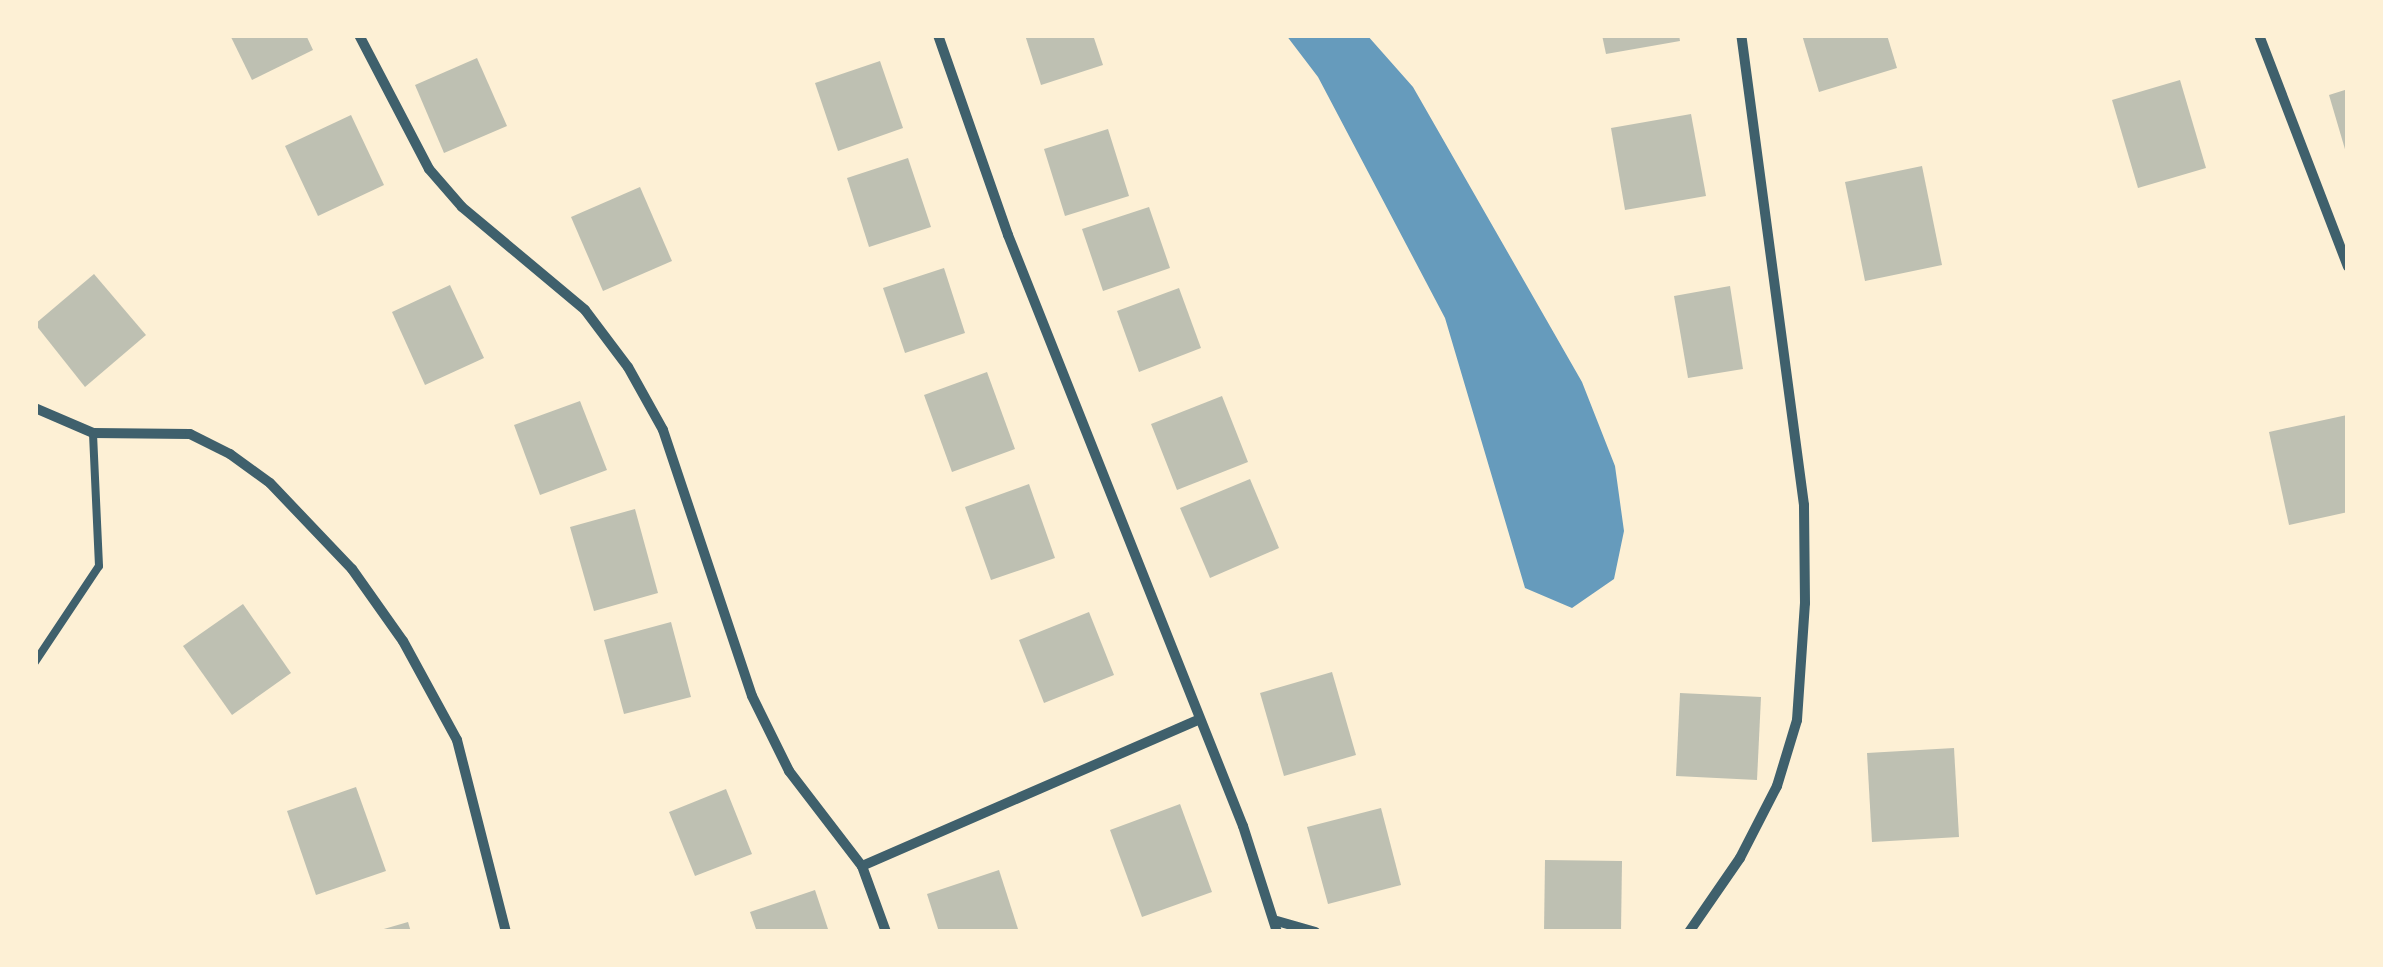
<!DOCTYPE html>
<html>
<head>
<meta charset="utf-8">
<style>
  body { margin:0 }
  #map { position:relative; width:2383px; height:967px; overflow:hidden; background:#fdf0d5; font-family:Lato,sans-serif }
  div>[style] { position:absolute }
  .water>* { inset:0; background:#669bbc }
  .building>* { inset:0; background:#bec0b2 }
  .service>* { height:8px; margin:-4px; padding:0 4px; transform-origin:4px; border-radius:4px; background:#3f606c }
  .minor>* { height:10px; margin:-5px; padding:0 5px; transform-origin:5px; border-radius:5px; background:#3f606c }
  span { translate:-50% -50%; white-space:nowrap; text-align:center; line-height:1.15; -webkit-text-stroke:10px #fdf0d5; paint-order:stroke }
  .frame { position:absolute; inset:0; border:38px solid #fdf0d5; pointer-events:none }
</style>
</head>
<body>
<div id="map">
  <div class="water">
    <div style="clip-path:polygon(1286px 35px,1367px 35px,1413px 87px,1582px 382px,1615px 466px,1624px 531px,1614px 579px,1572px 608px,1525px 588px,1445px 318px,1318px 77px)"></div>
  </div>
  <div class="building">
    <div style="clip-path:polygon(230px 35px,306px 35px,313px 50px,252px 80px)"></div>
    <div style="clip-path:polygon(1025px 35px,1093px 35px,1103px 65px,1041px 85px)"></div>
    <div style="clip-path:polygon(1602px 35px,1679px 35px,1680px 41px,1606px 54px)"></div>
    <div style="clip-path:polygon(1802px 35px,1887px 35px,1897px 68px,1819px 92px)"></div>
    <div style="clip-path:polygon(477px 58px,507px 126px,444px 153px,415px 85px)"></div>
    <div style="clip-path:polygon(880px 61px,903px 128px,838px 151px,815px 83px)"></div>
    <div style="clip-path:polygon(2180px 80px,2206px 168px,2138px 188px,2112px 100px)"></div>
    <div style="clip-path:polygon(2348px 89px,2348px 155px,2347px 156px,2329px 95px)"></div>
    <div style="clip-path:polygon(1691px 114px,1706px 196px,1625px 210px,1611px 128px)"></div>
    <div style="clip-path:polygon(351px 115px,384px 185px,318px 216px,285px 146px)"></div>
    <div style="clip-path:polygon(1108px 129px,1129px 196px,1065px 216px,1044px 149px)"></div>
    <div style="clip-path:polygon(908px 158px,931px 227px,869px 247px,847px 178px)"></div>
    <div style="clip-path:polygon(1922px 166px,1942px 265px,1865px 281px,1845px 182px)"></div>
    <div style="clip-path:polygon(640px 187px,672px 261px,603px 291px,571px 217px)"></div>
    <div style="clip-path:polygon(1149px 207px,1170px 268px,1103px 291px,1082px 229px)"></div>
    <div style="clip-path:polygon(944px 268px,965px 333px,905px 353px,883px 288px)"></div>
    <div style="clip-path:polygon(94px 274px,146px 335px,85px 387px,35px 324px)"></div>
    <div style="clip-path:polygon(450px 285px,484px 358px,425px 385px,392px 312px)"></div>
    <div style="clip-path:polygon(1730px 286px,1743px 369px,1688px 378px,1674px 296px)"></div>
    <div style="clip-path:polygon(1179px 288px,1201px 348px,1139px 372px,1117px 311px)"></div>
    <div style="clip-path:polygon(987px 372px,1015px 449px,952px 472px,924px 395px)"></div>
    <div style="clip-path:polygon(1222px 396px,1248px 462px,1177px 490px,1151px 424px)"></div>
    <div style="clip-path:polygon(580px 401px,607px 470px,540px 495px,514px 425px)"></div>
    <div style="clip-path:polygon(2347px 415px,2348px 512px,2289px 525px,2269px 432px)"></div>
    <div style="clip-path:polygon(1250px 479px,1279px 548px,1210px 578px,1180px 508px)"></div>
    <div style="clip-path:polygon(1029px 484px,1055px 558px,991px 580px,965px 507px)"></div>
    <div style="clip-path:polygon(635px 509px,658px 593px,594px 611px,570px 527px)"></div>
    <div style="clip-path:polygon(243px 604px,291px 673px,232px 715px,183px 646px)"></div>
    <div style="clip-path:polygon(1089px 612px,1114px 675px,1044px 703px,1019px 640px)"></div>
    <div style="clip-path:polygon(671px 622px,691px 697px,624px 714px,604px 640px)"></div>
    <div style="clip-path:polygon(1332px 672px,1356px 755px,1284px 776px,1260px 693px)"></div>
    <div style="clip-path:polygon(1680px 693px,1761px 697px,1757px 780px,1676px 776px)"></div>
    <div style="clip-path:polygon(1954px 748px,1959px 837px,1872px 842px,1867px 753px)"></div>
    <div style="clip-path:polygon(356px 787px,386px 871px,316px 895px,287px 811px)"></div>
    <div style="clip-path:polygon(726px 789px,752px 854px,695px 876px,669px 812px)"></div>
    <div style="clip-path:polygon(1180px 804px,1212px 892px,1142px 917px,1110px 830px)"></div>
    <div style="clip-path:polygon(1381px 808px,1401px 885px,1328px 904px,1307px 827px)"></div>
    <div style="clip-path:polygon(1545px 860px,1622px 861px,1621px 932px,1544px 932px)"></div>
    <div style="clip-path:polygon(999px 870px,1019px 932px,939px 932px,927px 894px)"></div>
    <div style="clip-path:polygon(815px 890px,829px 932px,757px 932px,750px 912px)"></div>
    <div style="clip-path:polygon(408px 922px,411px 932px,377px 932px,377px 931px)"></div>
  </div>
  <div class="service">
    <div style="left:35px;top:662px;width:115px;rotate:-56.3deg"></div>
    <div style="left:99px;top:566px;width:133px;rotate:-92.6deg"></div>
  </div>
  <div class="minor">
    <div style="left:359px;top:35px;width:151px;rotate:62.4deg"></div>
    <div style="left:429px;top:169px;width:50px;rotate:49deg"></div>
    <div style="left:462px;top:207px;width:160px;rotate:39.9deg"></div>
    <div style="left:585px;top:310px;width:71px;rotate:53deg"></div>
    <div style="left:628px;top:367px;width:72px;rotate:60.9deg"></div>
    <div style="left:663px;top:430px;width:280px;rotate:71.5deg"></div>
    <div style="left:752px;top:696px;width:84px;rotate:63.7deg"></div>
    <div style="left:789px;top:771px;width:120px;rotate:52.5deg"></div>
    <div style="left:938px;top:35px;width:212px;rotate:70.7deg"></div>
    <div style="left:1008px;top:235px;width:636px;rotate:68.32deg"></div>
    <div style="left:1243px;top:826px;width:111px;rotate:72.2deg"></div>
    <div style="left:2259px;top:35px;width:248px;rotate:69deg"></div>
    <div style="left:35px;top:408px;width:63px;rotate:23.3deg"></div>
    <div style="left:93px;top:433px;width:97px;rotate:0.6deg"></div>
    <div style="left:190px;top:434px;width:45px;rotate:26.6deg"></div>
    <div style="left:230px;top:454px;width:49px;rotate:35.9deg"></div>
    <div style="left:270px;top:483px;width:119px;rotate:46.4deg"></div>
    <div style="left:352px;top:569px;width:88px;rotate:54.7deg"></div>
    <div style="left:403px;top:641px;width:113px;rotate:61.4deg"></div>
    <div style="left:457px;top:740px;width:198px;rotate:75.7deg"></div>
    <div style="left:1277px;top:921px;width:40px;rotate:16deg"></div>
    <div style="left:886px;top:932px;width:70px;rotate:-110deg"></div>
    <div style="left:862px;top:866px;width:364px;rotate:-23.5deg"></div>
    <div style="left:1689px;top:932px;width:90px;rotate:-55.4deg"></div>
    <div style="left:1740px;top:858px;width:81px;rotate:-62.8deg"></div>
    <div style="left:1777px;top:786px;width:69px;rotate:-73.1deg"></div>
    <div style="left:1797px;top:720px;width:117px;rotate:-86.1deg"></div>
    <div style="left:1805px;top:603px;width:98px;rotate:-90.6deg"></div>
    <div style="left:1804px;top:505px;width:474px;rotate:-97.6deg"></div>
  </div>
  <div class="frame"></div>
</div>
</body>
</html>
